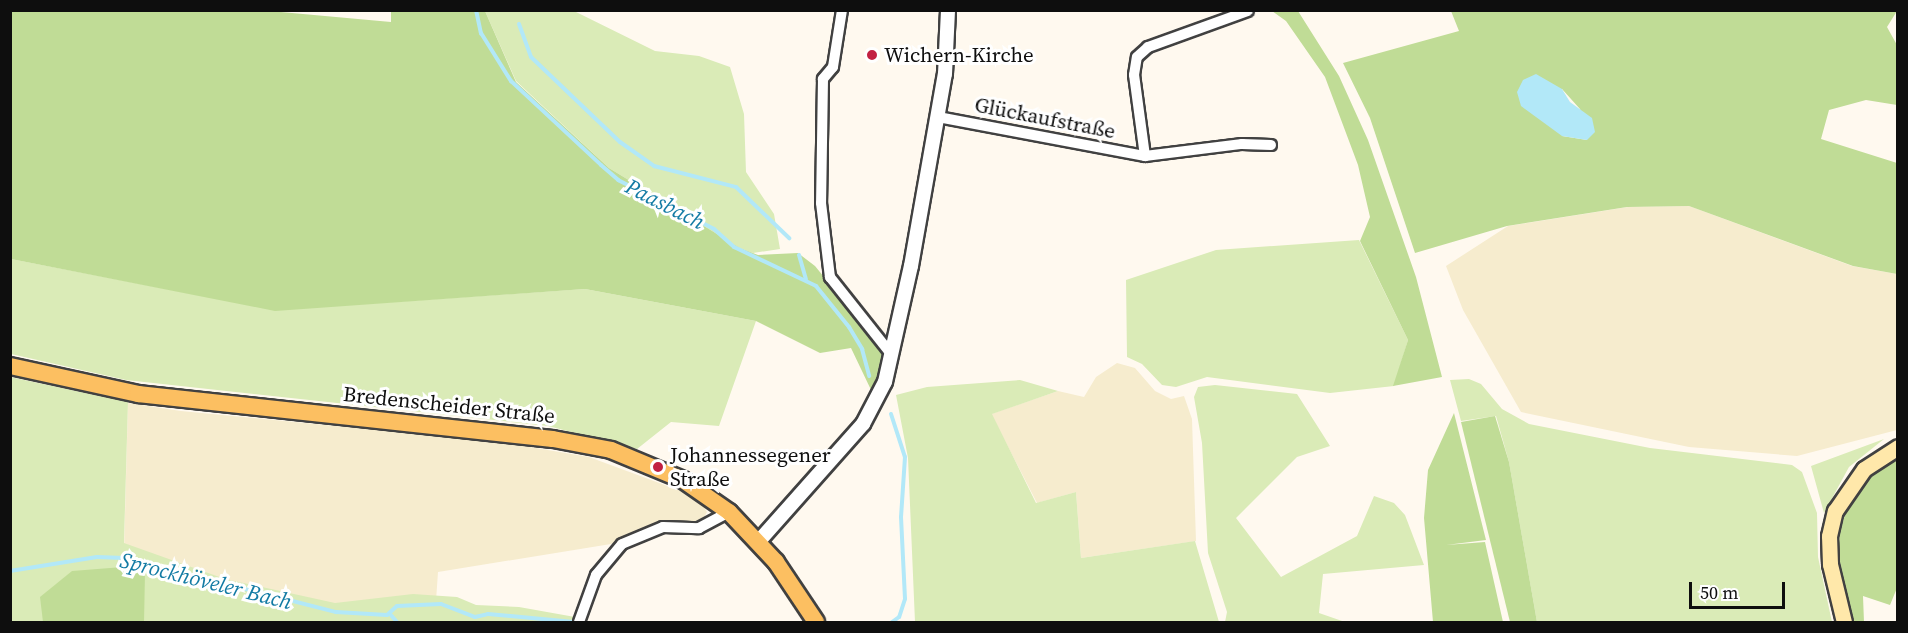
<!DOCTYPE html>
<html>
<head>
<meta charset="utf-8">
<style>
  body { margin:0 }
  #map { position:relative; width:1908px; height:633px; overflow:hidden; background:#fff9ef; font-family:"Source Serif 4",serif }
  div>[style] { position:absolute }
  .farmland>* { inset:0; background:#f6ecce }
  .green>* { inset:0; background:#daebb7 }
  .forest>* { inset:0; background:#c0dc96 }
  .water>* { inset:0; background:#b2e8f8 }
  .stream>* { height:4px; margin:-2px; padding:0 2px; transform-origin:2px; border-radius:2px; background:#b2e8f8 }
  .roads { filter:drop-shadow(2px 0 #414141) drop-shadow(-2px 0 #414141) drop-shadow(0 2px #414141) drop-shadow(0 -2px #414141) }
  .minor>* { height:10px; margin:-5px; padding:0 5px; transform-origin:5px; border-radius:5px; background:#fff }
  .tertiary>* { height:14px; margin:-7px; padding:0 7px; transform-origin:7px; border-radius:7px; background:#fff }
  .secondary>* { height:15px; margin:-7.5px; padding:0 7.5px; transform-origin:7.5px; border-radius:7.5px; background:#ffe8aa }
  .primary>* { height:16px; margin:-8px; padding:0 8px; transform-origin:8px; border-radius:8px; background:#fcbf61 }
  .dots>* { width:16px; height:16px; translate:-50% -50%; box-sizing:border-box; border:3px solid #fff; border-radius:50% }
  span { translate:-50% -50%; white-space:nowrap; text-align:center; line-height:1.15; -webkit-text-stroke:6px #fff; paint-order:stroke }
  .poi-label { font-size:21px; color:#0e0e0e }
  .left { translate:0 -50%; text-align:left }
  .street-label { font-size:21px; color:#0e0e0e }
  .water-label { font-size:22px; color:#137ba4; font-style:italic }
  .frame { position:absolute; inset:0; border:12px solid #0e0e0e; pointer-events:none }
  .scale { position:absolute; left:1689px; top:582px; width:96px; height:27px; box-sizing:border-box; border:3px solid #0e0e0e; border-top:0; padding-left:8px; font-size:18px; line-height:21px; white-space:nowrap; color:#0e0e0e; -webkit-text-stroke:4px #fff; paint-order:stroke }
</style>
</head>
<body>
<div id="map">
  <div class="farmland">
    <div style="clip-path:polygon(1689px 206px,1852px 266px,1897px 274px,1897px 430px,1797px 456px,1689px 447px,1521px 412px,1463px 310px,1446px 266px,1508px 226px,1628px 207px)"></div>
    <div style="clip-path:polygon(1117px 363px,1135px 368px,1155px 391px,1171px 399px,1184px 396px,1192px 419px,1196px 541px,1081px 558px,1076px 492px,1037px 503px,991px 414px,1058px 391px,1084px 397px,1096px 377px)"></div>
    <div style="clip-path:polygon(128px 403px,181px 411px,500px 442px,589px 457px,681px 491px,702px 504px,707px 512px,702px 521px,660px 523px,611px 544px,438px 572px,436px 601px,294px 604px,124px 552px)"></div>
  </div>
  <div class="green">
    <div style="clip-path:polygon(485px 11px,574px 11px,655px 51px,699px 56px,730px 67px,744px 114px,746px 172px,774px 214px,780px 249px,753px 253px,740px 248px,609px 168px,516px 81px)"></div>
    <div style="clip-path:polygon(1359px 240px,1408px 340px,1394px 386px,1330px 393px,1207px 377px,1176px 387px,1162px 385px,1142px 364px,1127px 357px,1126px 280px,1216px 250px)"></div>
    <div style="clip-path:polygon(11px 259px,275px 310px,585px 289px,756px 321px,719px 426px,671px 422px,637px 449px,548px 426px,126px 380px,11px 354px)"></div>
    <div style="clip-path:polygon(10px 377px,128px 402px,124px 543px,225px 579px,335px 603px,413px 594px,457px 597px,476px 605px,519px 607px,575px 617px,572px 622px,11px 622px)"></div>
    <div style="clip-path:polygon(1469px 379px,1481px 384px,1502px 409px,1529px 424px,1650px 448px,1792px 465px,1802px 472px,1817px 513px,1818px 557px,1832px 622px,1537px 622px,1509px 462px,1496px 416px,1461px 421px,1450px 380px)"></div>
    <div style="clip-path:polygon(1020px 380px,1058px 391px,992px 414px,1036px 503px,1076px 492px,1081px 558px,1195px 541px,1219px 622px,915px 622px,908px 458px,896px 395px,927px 387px)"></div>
    <div style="clip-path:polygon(1215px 385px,1297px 394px,1330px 446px,1297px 457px,1236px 518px,1281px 577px,1357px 536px,1374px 496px,1394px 503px,1405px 515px,1424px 565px,1323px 574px,1319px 613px,1345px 622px,1225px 622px,1227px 612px,1208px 553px,1202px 443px,1194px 397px,1198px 387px)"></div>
    <div style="clip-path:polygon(1884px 439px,1849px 467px,1824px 513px,1811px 466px)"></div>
  </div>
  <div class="forest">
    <div style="clip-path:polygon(259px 10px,391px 22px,391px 11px,485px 11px,516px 82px,609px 168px,740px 248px,758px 255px,798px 253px,815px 266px,885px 352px,881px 387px,872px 392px,851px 348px,820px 353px,756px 321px,585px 289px,275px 311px,11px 259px,10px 11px)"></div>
    <div style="clip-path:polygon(1272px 11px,1298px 11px,1339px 76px,1368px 140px,1416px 277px,1442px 377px,1393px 386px,1408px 340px,1360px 241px,1370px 217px,1358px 165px,1325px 77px,1286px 21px)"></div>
    <div style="clip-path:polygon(evenodd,1451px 11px,1897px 11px,1887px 27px,1897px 45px,1897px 105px,1866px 100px,1829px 110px,1821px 139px,1897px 163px,1897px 274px,1853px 266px,1689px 206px,1627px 207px,1507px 226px,1415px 253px,1370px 118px,1343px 63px,1459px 31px,1451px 11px,1562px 89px,1580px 109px,1587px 140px,1562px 136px,1562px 89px)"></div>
    <div style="clip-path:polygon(1454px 413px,1486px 540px,1446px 545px,1485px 542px,1503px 622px,1433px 622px,1424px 518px,1428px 470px)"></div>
    <div style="clip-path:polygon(1495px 416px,1509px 462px,1537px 622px,1510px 622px,1461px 422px)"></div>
    <div style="clip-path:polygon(1897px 457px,1897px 588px,1890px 605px,1863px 596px,1864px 622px,1853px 622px,1838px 554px,1840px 532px,1847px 507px,1862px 484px)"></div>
    <div style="clip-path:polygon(123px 567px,145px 573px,144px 622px,43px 622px,40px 597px,72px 571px)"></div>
  </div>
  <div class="water">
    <div style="clip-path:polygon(1536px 74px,1562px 89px,1570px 102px,1592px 118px,1595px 132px,1587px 140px,1562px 136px,1521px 106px,1517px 92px,1523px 80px)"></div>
  </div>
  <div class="stream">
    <div style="left:476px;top:10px;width:24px;rotate:78deg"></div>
    <div style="left:481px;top:33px;width:57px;rotate:58deg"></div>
    <div style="left:511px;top:81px;width:123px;rotate:43deg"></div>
    <div style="left:601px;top:165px;width:23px;rotate:41deg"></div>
    <div style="left:618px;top:180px;width:108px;rotate:27deg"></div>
    <div style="left:714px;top:229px;width:27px;rotate:42deg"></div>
    <div style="left:734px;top:247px;width:91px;rotate:25.4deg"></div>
    <div style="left:816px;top:286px;width:53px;rotate:51.2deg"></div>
    <div style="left:849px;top:327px;width:26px;rotate:59deg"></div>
    <div style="left:862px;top:349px;width:28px;rotate:75deg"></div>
    <div style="left:519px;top:24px;width:35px;rotate:70deg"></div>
    <div style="left:531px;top:57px;width:123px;rotate:43.7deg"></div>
    <div style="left:620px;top:142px;width:42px;rotate:35.2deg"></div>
    <div style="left:654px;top:166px;width:85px;rotate:14.4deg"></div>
    <div style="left:736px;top:187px;width:74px;rotate:43.9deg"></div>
    <div style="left:799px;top:255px;width:25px;rotate:74deg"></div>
    <div style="left:891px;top:414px;width:45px;rotate:72deg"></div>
    <div style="left:905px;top:457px;width:60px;rotate:93.8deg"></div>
    <div style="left:901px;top:517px;width:82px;rotate:87.2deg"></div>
    <div style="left:905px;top:599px;width:19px;rotate:108deg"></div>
    <div style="left:899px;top:617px;width:9px;rotate:144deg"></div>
    <div style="left:10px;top:571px;width:88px;rotate:-9.1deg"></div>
    <div style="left:97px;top:557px;width:27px;rotate:2deg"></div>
    <div style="left:124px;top:558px;width:219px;rotate:14.3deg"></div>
    <div style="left:336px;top:612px;width:51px;rotate:3.4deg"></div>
    <div style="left:387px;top:615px;width:13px;rotate:-42deg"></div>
    <div style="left:397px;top:606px;width:44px;rotate:-2.6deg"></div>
    <div style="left:441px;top:604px;width:36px;rotate:21deg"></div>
    <div style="left:475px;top:617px;width:13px;rotate:-13deg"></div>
    <div style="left:488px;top:614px;width:86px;rotate:5.3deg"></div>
    <div style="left:390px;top:614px;width:11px;rotate:49deg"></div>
  </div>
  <div class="roads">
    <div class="minor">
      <div style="left:842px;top:10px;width:58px;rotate:99deg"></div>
      <div style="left:833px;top:67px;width:16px;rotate:130deg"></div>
      <div style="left:823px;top:79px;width:124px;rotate:90.9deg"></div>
      <div style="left:821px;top:203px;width:75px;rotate:83.1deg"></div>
      <div style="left:830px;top:277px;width:98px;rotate:51.6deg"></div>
      <div style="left:938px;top:117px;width:211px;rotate:10.7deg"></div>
      <div style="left:1145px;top:156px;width:98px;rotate:-7.1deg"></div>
      <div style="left:1242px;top:144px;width:29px;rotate:2deg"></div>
      <div style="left:1145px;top:156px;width:82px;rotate:-97.7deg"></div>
      <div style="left:1134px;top:75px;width:18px;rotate:-81deg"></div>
      <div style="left:1137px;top:57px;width:15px;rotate:-42deg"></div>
      <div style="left:1148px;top:47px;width:106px;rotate:-19.8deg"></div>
      <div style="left:579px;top:622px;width:50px;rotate:-70.1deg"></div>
      <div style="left:596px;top:575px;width:40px;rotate:-50deg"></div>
      <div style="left:622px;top:544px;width:44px;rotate:-22.5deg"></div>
      <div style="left:663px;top:527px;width:36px;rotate:2deg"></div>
      <div style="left:699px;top:528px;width:34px;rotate:-28deg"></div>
    </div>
    <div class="tertiary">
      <div style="left:759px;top:541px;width:157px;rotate:-48.4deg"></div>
      <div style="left:863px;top:424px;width:47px;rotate:-62.4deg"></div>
      <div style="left:885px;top:382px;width:119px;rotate:-77.4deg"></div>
      <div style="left:911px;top:266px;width:195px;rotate:-80deg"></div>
      <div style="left:945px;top:74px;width:64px;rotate:-87.3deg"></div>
    </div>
    <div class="secondary">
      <div style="left:1844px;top:622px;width:60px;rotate:-103.6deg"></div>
      <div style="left:1830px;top:564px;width:28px;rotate:-92deg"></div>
      <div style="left:1829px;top:536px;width:26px;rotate:-77deg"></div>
      <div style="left:1835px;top:511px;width:51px;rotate:-55.4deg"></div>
      <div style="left:1864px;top:469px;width:40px;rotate:-32.9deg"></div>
    </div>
    <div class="primary">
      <div style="left:10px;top:366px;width:131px;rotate:12.3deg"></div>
      <div style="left:138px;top:394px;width:417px;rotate:6.2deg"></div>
      <div style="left:553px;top:439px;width:59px;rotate:10.7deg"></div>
      <div style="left:611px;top:450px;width:78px;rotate:22.6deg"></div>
      <div style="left:683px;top:480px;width:56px;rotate:34.8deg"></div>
      <div style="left:729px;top:512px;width:69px;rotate:46.8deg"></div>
      <div style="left:776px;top:562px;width:72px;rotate:56.3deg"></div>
    </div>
  </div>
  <div class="dots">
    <div style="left:872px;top:55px;background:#c22142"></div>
    <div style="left:658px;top:467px;background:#c22142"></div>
  </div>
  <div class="poi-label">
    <span class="left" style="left:884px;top:55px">Wichern-Kirche</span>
    <span class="left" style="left:670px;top:467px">Johannessegener<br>Straße</span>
  </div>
  <div class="street-label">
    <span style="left:1045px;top:118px;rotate:11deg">Glückaufstraße</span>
    <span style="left:449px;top:405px;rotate:6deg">Bredenscheider Straße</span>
  </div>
  <div class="water-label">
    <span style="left:665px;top:204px;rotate:27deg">Paasbach</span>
    <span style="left:206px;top:581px;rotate:14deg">Sprockhöveler Bach</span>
  </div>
  <div class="frame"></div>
  <div class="scale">50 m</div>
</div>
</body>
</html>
